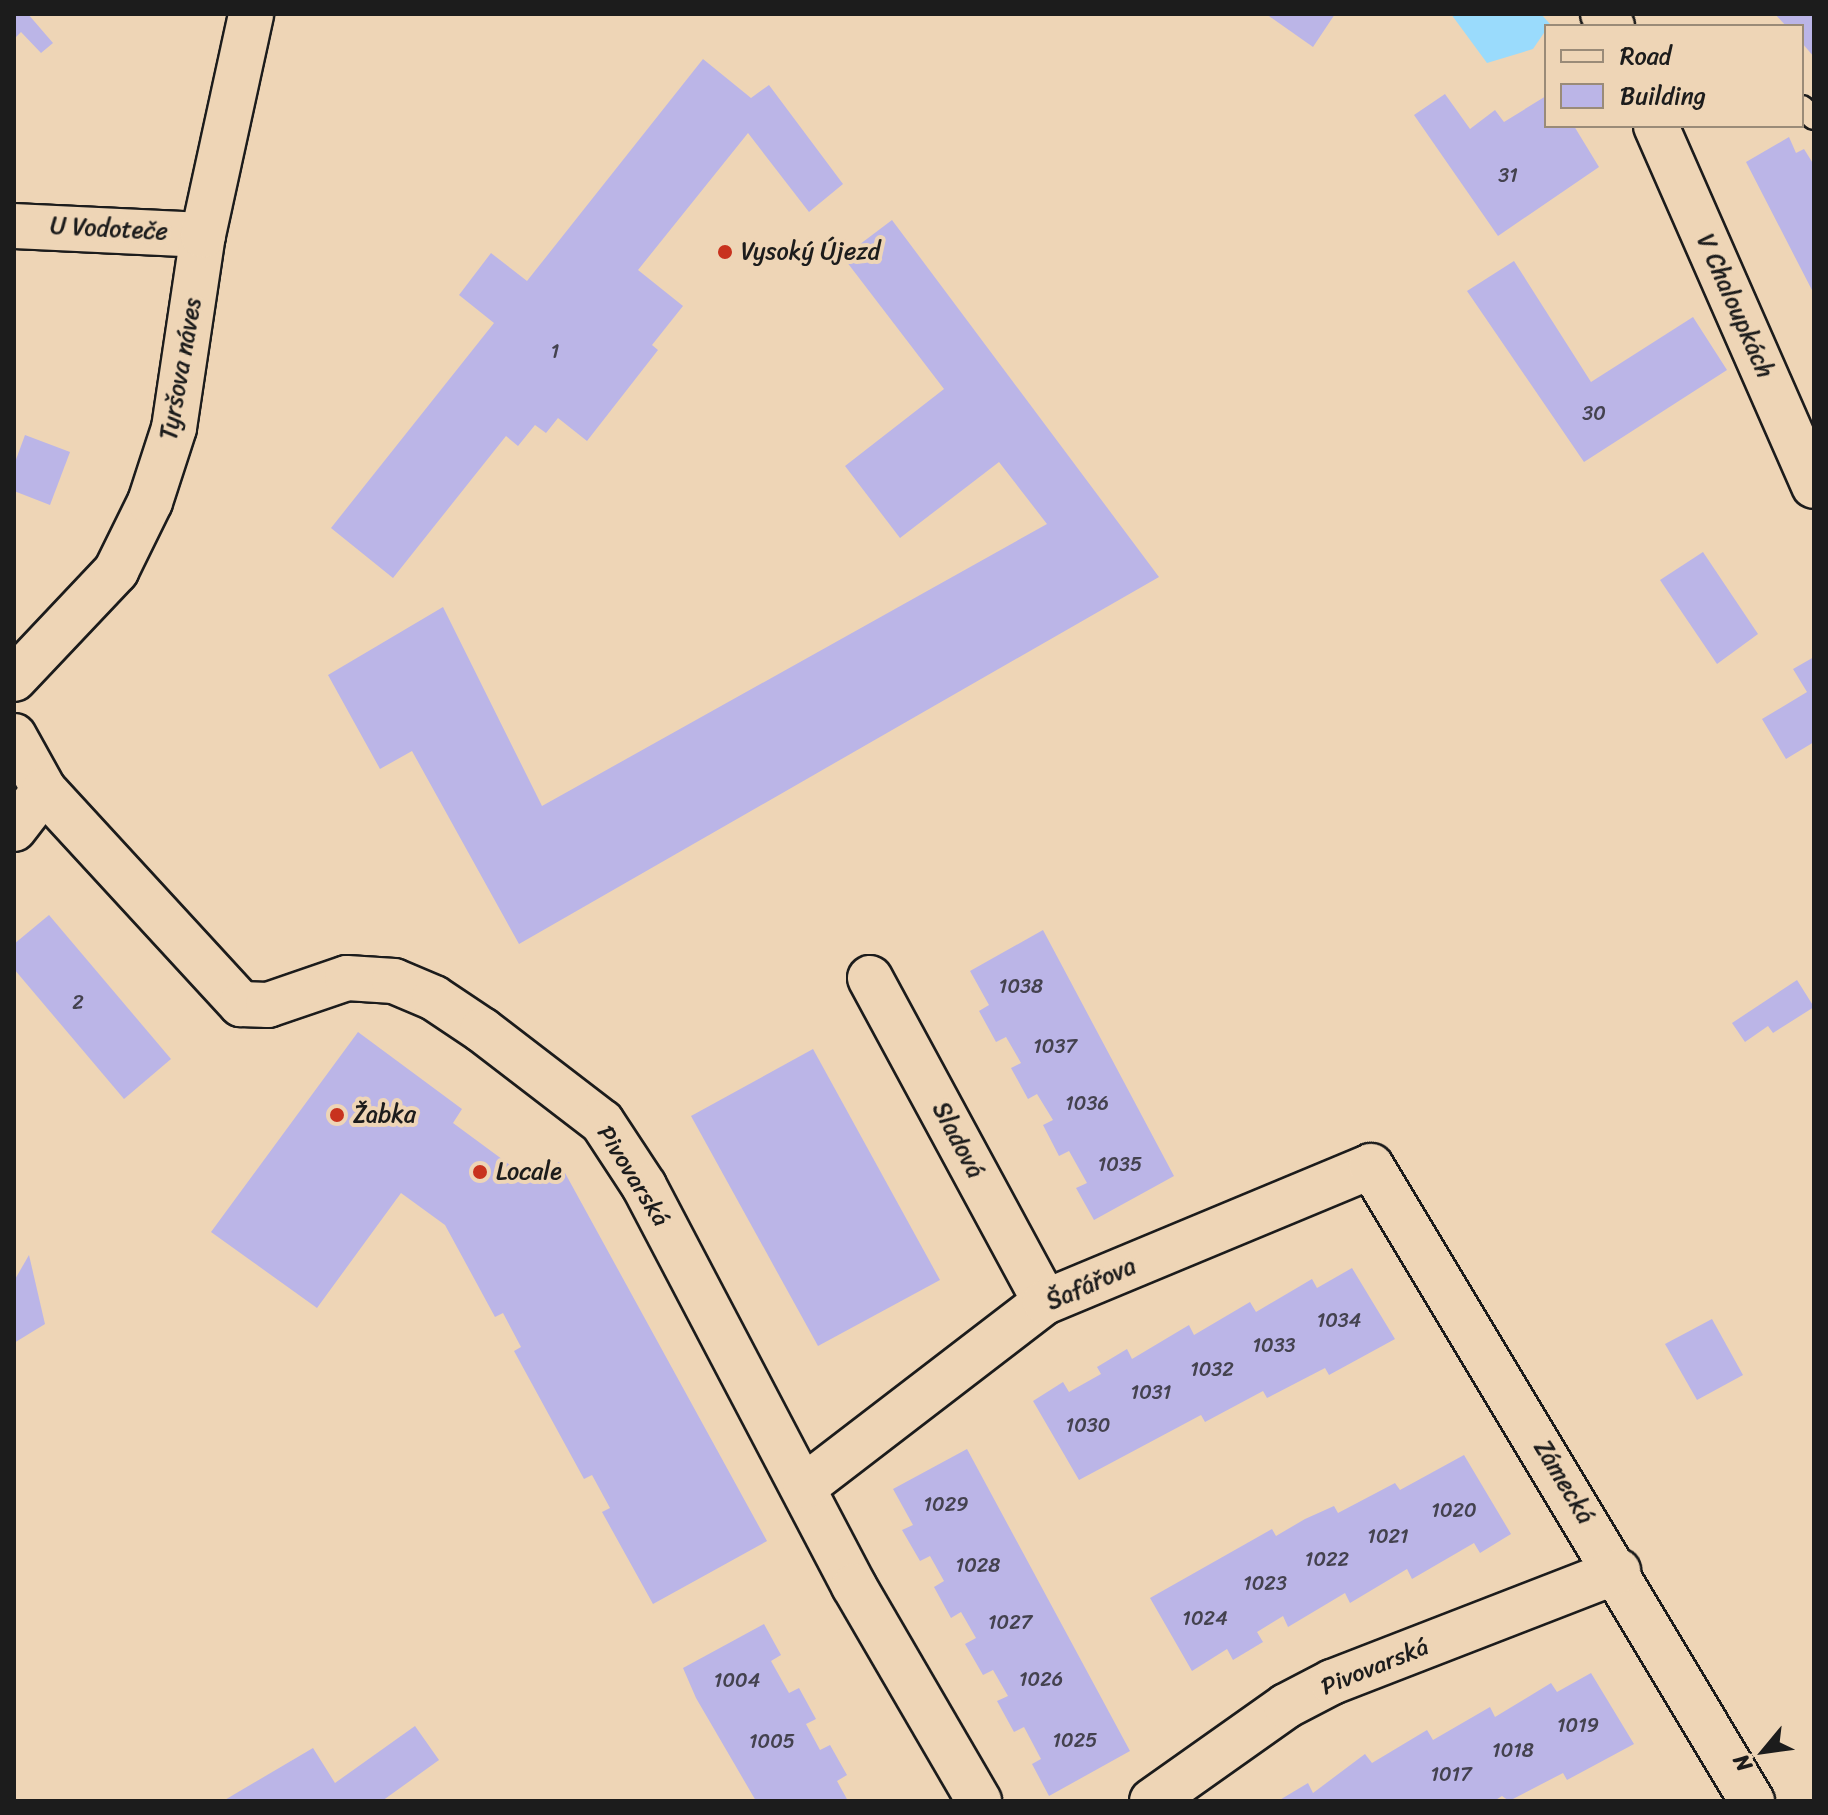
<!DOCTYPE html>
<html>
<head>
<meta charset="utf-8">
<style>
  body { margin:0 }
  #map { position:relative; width:1828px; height:1815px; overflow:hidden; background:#eed5b6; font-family:Sriracha,sans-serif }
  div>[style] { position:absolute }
  .water>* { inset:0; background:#9adbfc }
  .building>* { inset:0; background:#bbb5e7 }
  .roads { filter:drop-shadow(2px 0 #1c1c1c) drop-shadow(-2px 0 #1c1c1c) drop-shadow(0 2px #1c1c1c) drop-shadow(0 -2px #1c1c1c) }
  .service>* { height:22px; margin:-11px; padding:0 11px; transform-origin:11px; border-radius:11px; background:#eed5b6 }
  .minor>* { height:44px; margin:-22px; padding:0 22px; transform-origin:22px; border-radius:22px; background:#eed5b6 }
  .tertiary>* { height:44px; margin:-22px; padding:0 22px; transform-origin:22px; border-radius:22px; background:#eed5b6 }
  .dots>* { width:22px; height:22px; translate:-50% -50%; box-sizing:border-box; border:4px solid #eed5b6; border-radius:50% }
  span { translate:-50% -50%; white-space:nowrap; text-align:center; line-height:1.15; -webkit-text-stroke:8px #eed5b6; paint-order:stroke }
  .number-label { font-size:20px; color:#44424f }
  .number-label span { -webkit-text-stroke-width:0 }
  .street-label { font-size:24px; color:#1c1c1c }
  .poi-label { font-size:24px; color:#1c1c1c }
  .left { translate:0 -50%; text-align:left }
  .frame { position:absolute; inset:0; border:16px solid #1c1c1c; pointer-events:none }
  .legend { position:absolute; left:1544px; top:24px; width:260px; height:104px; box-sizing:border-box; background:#eed5b6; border:2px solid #9a8b78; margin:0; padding:10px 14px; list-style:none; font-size:24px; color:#1c1c1c }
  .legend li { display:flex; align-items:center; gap:16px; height:40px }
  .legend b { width:40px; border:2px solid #9a8b78 }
  .north { position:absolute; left:1724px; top:1711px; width:80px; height:80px; -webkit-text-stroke:6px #eed5b6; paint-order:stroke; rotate:241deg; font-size:22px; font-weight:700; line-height:32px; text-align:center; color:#1c1c1c }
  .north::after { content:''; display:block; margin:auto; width:28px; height:36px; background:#1c1c1c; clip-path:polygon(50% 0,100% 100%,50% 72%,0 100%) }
</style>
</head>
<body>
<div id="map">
  <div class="water">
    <div style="clip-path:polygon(1451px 14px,1541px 14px,1550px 24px,1533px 49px,1487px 63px)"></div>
  </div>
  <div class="building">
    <div style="clip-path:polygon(14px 14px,28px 14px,53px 43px,41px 53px,21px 32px,14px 39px)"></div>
    <div style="clip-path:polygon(1266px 14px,1335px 14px,1313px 47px)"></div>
    <div style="clip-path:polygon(1775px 14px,1814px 14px,1814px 57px,1802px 43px,1802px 26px,1786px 26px)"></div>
    <div style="clip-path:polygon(703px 59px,751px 98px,769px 85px,843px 184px,809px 212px,748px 133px,638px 270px,683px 306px,652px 345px,658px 350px,587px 441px,558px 418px,546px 433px,535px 425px,518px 446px,506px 436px,393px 578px,331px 528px,494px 323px,459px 295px,491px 253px,527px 281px)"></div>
    <div style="clip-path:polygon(1445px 94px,1470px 129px,1495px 110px,1504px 122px,1546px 96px,1546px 126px,1574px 126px,1599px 167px,1498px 236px,1414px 115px)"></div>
    <div style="clip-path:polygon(1789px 137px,1796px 153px,1804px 149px,1814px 165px,1814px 294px,1746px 162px)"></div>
    <div style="clip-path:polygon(892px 220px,1159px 577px,519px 944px,412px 751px,380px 769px,328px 675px,443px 607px,542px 806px,1047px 524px,999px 462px,900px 538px,845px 466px,944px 389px,843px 257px)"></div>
    <div style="clip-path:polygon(1514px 261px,1591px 382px,1693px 317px,1727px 370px,1584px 462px,1467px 291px)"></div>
    <div style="clip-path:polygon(25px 435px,70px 452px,50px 505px,14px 491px,14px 465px)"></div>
    <div style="clip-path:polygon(1703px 552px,1758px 634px,1717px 664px,1660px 580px)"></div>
    <div style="clip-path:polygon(1814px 657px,1814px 742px,1786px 759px,1762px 719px,1807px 692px,1793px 669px)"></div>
    <div style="clip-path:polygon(49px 915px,171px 1059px,124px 1099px,14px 969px,14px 944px)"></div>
    <div style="clip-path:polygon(1043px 930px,1174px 1176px,1094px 1220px,1076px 1188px,1087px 1183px,1069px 1151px,1059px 1156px,1043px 1125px,1053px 1120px,1037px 1094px,1028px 1099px,1011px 1068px,1021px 1063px,1006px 1037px,996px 1042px,979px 1011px,989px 1005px,970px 971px)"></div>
    <div style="clip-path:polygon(1797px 980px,1814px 1007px,1773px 1033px,1768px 1026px,1745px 1042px,1732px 1023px)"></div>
    <div style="clip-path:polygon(358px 1032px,462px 1109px,453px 1123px,529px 1179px,559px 1162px,767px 1541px,653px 1604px,602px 1512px,610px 1508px,592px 1475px,584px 1479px,514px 1351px,521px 1347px,503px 1313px,495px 1317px,445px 1225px,401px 1193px,317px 1308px,211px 1232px)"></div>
    <div style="clip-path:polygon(813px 1049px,940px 1280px,818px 1346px,691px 1116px)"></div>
    <div style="clip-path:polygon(29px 1255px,45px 1324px,14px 1343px,14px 1281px)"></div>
    <div style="clip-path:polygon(1352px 1268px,1395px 1339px,1329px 1375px,1325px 1368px,1267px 1398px,1263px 1391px,1205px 1422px,1201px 1415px,1079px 1480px,1033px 1401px,1063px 1382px,1069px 1392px,1101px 1374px,1097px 1367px,1127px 1349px,1132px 1359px,1189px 1325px,1194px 1335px,1250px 1302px,1256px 1312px,1312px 1279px,1317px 1288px)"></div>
    <div style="clip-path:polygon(1712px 1319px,1743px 1375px,1697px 1400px,1665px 1344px)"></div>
    <div style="clip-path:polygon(967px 1449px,1130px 1751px,1049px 1796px,1032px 1764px,1041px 1759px,1024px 1727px,1014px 1732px,997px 1701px,1008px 1696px,993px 1670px,983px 1675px,965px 1644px,976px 1638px,961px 1612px,951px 1618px,934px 1587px,944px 1581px,930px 1556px,920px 1561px,902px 1530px,913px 1525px,893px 1489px)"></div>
    <div style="clip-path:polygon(1464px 1455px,1511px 1534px,1480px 1553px,1474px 1543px,1412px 1579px,1407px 1569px,1350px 1603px,1345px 1593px,1288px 1627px,1283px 1616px,1257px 1632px,1263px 1642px,1233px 1660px,1227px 1649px,1192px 1671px,1150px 1598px,1272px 1529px,1276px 1536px,1305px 1519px,1334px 1506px,1338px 1513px,1395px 1483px,1400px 1490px)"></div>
    <div style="clip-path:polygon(764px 1624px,781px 1655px,771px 1661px,789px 1693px,799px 1688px,816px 1719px,806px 1724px,820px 1750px,830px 1745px,847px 1775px,837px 1781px,848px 1801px,756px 1801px,696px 1698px,683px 1668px)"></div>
    <div style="clip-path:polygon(1591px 1673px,1634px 1744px,1567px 1780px,1563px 1773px,1509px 1801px,1502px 1796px,1494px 1801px,1278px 1801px,1308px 1783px,1313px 1793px,1365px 1754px,1372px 1763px,1427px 1730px,1433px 1740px,1490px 1707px,1495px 1717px,1551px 1683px,1557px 1692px)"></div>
    <div style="clip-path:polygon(415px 1726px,439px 1760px,382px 1801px,223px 1801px,313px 1748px,335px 1783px)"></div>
  </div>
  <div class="roads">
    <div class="service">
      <div style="left:1802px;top:107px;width:16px;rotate:43deg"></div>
    </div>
    <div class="minor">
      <div style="left:1603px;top:14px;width:15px;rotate:53deg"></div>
      <div style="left:1656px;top:126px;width:393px;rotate:66.3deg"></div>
      <div style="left:14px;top:226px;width:189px;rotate:2.7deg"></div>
      <div style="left:14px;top:736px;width:62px;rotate:60.9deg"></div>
      <div style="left:44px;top:790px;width:49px;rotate:127.6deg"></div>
      <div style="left:44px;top:790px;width:291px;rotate:47.4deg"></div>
      <div style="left:241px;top:1004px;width:27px;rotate:2deg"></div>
      <div style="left:268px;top:1005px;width:83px;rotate:-18.9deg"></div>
      <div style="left:347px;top:978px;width:47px;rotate:3.7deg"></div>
      <div style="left:394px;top:981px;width:43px;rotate:23deg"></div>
      <div style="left:434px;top:998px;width:58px;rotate:33.7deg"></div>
      <div style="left:482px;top:1030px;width:151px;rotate:37.5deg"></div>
      <div style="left:602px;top:1122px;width:77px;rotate:56.7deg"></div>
      <div style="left:644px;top:1186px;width:452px;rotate:62.3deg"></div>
      <div style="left:854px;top:1586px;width:249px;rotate:59.8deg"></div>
      <div style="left:870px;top:978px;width:368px;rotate:61.6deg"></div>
      <div style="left:805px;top:1486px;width:302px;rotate:-37.5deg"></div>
      <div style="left:1045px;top:1302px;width:353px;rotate:-22.6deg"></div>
      <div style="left:1371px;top:1166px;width:741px;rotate:59.04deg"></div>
      <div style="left:1152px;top:1801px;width:164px;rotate:-35.3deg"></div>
      <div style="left:1286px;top:1706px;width:52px;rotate:-27.6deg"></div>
      <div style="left:1332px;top:1682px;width:307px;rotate:-21.2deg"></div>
    </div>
    <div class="tertiary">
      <div style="left:14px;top:679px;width:149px;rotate:-46.6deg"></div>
      <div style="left:116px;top:571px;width:77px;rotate:-63.8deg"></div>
      <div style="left:150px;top:502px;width:78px;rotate:-72deg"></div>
      <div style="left:174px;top:428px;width:195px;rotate:-81.5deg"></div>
      <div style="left:203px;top:235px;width:226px;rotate:-77.7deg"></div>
    </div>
  </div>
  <div class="dots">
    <div style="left:725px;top:252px;background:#c8321e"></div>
    <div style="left:337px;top:1115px;background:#c8321e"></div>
    <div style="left:480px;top:1172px;background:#c8321e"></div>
  </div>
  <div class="number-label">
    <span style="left:1508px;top:175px">31</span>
    <span style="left:555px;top:351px">1</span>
    <span style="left:1594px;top:413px">30</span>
    <span style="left:1021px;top:986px">1038</span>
    <span style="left:78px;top:1002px">2</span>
    <span style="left:1055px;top:1046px">1037</span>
    <span style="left:1087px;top:1103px">1036</span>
    <span style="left:1120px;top:1164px">1035</span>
    <span style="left:1339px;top:1320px">1034</span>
    <span style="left:1274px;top:1345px">1033</span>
    <span style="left:1212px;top:1369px">1032</span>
    <span style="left:1151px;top:1392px">1031</span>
    <span style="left:1088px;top:1425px">1030</span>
    <span style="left:946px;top:1504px">1029</span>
    <span style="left:1454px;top:1510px">1020</span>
    <span style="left:1388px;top:1536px">1021</span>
    <span style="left:1327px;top:1559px">1022</span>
    <span style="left:978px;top:1565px">1028</span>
    <span style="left:1265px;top:1583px">1023</span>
    <span style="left:1205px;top:1618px">1024</span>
    <span style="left:1010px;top:1622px">1027</span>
    <span style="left:1041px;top:1679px">1026</span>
    <span style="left:737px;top:1680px">1004</span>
    <span style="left:1578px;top:1725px">1019</span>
    <span style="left:1075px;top:1740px">1025</span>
    <span style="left:772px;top:1741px">1005</span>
    <span style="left:1513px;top:1750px">1018</span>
    <span style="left:1451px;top:1774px">1017</span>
  </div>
  <div class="street-label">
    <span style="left:109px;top:229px;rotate:3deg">U Vodoteče</span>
    <span style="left:1735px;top:306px;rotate:66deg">V Chaloupkách</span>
    <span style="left:181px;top:369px;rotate:-80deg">Tyršova náves</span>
    <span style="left:958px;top:1140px;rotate:62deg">Sladová</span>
    <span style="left:633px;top:1176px;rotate:58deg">Pivovarská</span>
    <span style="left:1091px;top:1284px;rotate:-24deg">Šafářova</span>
    <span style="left:1564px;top:1482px;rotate:59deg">Zámecká</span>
    <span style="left:1375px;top:1667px;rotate:-22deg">Pivovarská</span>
  </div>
  <div class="poi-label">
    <span class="left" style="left:741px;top:252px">Vysoký Újezd</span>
    <span class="left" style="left:353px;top:1115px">Žabka</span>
    <span class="left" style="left:496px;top:1172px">Locale</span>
  </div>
  <div class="frame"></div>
  <ul class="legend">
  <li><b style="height:10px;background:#eed5b6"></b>Road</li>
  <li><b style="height:22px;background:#bbb5e7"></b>Building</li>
  </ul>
  <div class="north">N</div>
</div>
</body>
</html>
